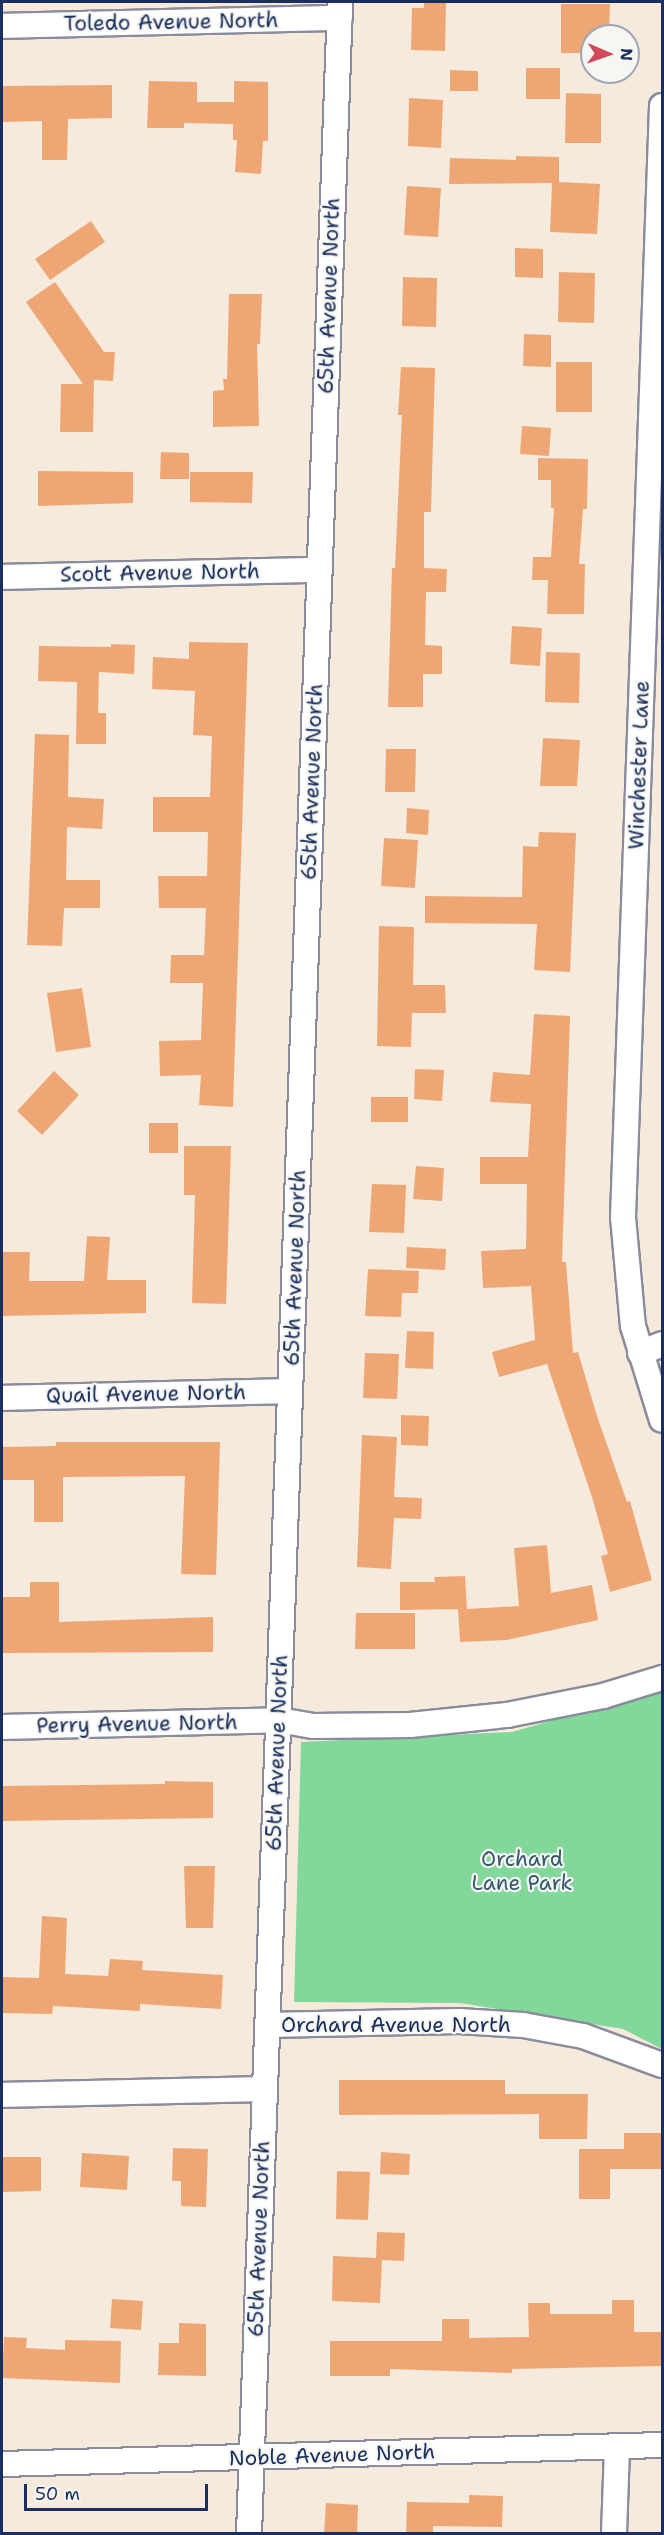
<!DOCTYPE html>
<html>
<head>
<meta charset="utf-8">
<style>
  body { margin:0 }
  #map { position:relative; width:664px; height:2535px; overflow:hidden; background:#f5eadb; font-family:"Shantell Sans",sans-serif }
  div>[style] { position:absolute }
  .green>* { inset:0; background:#82d79a }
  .building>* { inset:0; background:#eea774 }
  .roads { filter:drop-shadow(2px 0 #888c9c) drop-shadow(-2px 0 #888c9c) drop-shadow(0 2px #888c9c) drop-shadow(0 -2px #888c9c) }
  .minor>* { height:24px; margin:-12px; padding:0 12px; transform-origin:12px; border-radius:12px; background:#fff }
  span { translate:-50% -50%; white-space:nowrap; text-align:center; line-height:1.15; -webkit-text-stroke:4.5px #f6f6f2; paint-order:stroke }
  .street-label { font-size:21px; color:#1b2f5e }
  .park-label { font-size:21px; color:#35596d }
  .frame { position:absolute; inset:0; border:3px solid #1b2f5e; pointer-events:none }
  .north { position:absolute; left:580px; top:24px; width:60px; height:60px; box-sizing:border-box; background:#f6f6f2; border:2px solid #9ea6b7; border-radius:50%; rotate:92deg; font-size:16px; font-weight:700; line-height:24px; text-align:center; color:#1b2f5e }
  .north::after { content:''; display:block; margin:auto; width:21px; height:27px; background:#d1495b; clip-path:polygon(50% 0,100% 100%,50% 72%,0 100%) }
  .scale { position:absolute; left:24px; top:2484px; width:184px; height:27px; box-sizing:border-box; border:3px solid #1b2f5e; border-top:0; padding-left:8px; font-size:18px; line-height:21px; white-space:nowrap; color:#1b2f5e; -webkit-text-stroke:4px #f6f6f2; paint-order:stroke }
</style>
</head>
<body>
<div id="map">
  <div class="green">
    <div style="clip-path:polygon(662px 1689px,662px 2049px,623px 2029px,460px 2003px,294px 2002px,301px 1742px,512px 1732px)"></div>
  </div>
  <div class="building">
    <div style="clip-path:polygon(424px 2px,446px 2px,445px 51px,411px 50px,412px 8px,424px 8px)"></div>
    <div style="clip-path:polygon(561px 4px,610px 4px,609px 36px,592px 36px,592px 53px,561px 53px)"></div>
    <div style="clip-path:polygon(526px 68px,560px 68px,560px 99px,526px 99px)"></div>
    <div style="clip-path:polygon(450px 70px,478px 71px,478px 91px,450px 91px)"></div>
    <div style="clip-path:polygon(149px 81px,197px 82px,197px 102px,234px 102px,234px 81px,268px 82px,268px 141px,263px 141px,261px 174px,235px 172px,237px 140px,233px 140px,233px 124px,184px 123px,184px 128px,147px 128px)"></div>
    <div style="clip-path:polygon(112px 85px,112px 118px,68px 119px,67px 160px,42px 160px,42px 121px,2px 122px,2px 86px)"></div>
    <div style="clip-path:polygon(566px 93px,601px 94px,601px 143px,565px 143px)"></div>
    <div style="clip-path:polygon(409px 98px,443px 100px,441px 148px,408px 146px)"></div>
    <div style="clip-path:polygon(516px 156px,559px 157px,559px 182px,600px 184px,597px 234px,550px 232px,552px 183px,449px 184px,450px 158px,516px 160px)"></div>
    <div style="clip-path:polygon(407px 186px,441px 188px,438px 237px,404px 235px)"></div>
    <div style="clip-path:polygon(91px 221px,105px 242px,50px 280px,35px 259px)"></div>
    <div style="clip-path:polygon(515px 248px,543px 249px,543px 278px,515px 277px)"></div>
    <div style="clip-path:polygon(559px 272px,595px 273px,594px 323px,558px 322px)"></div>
    <div style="clip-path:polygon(403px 277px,437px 278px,436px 327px,402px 326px)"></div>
    <div style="clip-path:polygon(55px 282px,104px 352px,115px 352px,113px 381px,94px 380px,93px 432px,60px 432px,61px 384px,83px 384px,26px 302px)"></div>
    <div style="clip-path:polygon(229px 294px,262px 294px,260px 344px,257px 344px,259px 426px,213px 427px,213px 391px,224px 390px,223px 379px,227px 379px)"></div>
    <div style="clip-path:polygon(524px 334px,551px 335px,551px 367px,523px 366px)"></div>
    <div style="clip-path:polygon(556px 362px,592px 362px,592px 412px,556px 412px)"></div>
    <div style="clip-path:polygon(401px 367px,435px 368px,431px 512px,424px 512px,424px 568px,447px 569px,446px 592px,426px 592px,425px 645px,442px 646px,442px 674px,423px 674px,423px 707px,388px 707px,392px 568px,395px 568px,402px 415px,398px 415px)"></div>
    <div style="clip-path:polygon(522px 426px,551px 428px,549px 456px,520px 454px)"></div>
    <div style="clip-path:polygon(161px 452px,189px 453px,189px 479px,160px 479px)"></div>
    <div style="clip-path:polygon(538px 458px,588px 459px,587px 509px,583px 509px,579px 564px,585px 564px,584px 614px,547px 614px,548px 580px,532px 580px,533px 557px,551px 557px,554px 508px,551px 508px,551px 480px,538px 480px)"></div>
    <div style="clip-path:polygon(38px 471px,133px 472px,133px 503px,38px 506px)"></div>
    <div style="clip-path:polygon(190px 472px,253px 472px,252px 503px,190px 502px)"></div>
    <div style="clip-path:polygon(512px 626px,542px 628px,540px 666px,510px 664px)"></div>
    <div style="clip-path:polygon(189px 642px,248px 643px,233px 1107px,199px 1105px,201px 1075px,160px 1076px,159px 1041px,201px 1040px,203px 983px,170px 983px,171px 955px,204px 955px,206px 908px,159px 908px,158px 876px,207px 876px,208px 832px,153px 832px,153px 797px,210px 797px,212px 736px,193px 735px,195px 691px,152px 689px,153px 657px,189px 659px)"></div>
    <div style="clip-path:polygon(111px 644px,135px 645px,134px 674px,99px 672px,98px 713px,106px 713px,106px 744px,76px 744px,77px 682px,38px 681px,39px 646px,111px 647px)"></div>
    <div style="clip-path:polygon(546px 652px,580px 653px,579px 703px,545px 702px)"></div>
    <div style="clip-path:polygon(35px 734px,69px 735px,68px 797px,104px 799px,102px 829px,67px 827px,66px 880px,100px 880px,100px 908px,64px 908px,62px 946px,27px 945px)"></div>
    <div style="clip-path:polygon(543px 738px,580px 740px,577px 786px,540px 786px)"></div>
    <div style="clip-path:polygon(386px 749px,416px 749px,415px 792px,385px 792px)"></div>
    <div style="clip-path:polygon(407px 808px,429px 810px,428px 835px,406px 833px)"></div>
    <div style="clip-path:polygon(539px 832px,576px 833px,570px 972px,534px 970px,537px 924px,425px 923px,425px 896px,522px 897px,523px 846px,538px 847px)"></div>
    <div style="clip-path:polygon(384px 838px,418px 840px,415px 888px,381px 886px)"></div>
    <div style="clip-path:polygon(379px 926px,414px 927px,413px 985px,445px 985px,446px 1013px,412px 1013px,411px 1047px,377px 1046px)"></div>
    <div style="clip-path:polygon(82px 988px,91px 1047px,56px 1052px,47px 993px)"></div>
    <div style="clip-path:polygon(534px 1014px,570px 1016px,562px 1262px,566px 1262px,573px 1353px,578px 1352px,597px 1416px,627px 1502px,630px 1501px,652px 1580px,610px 1592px,601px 1556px,608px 1554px,592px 1497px,547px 1364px,499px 1377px,492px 1352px,535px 1340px,531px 1286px,483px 1288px,481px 1251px,526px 1249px,527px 1184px,480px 1184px,480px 1157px,528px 1157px,531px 1104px,490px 1102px,493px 1072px,530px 1075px)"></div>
    <div style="clip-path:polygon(415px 1069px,444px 1070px,442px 1101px,414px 1099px)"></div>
    <div style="clip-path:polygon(54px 1071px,79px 1095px,42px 1135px,17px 1111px)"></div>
    <div style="clip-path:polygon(371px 1097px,408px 1097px,408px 1122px,371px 1122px)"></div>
    <div style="clip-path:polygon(149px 1123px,178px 1123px,178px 1153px,149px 1153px)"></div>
    <div style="clip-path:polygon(184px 1146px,231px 1146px,226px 1304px,192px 1303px,195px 1195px,184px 1195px)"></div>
    <div style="clip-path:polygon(416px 1166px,444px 1168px,442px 1201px,413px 1199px)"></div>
    <div style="clip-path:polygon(372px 1184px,406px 1185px,404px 1233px,369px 1232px)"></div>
    <div style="clip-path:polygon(87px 1236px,110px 1237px,107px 1280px,146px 1280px,146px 1313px,2px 1316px,2px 1252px,30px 1252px,29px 1281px,84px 1281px)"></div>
    <div style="clip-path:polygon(407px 1247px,446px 1249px,445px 1270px,406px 1268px)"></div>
    <div style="clip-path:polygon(368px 1269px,419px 1271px,418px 1293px,402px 1293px,401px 1317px,365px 1316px)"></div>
    <div style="clip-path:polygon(407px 1331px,434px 1332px,433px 1369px,405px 1368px)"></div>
    <div style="clip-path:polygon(365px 1353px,399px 1354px,397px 1399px,363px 1398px)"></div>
    <div style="clip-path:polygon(401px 1415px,429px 1416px,428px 1446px,401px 1445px)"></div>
    <div style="clip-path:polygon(362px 1435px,397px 1437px,394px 1497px,422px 1498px,421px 1519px,394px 1518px,391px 1569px,357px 1567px)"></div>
    <div style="clip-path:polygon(56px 1442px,220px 1442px,216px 1575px,181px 1574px,185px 1476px,63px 1477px,63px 1522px,34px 1522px,34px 1480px,2px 1480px,2px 1447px,56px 1446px)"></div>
    <div style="clip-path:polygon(547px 1545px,551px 1593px,592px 1585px,598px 1620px,507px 1640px,460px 1642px,458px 1609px,462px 1609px,400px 1610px,400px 1582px,435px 1582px,434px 1577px,465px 1576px,467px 1609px,519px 1606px,514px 1548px)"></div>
    <div style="clip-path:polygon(30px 1582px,59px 1582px,59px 1622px,213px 1617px,213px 1652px,2px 1653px,2px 1597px,30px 1597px)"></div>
    <div style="clip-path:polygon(356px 1613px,415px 1613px,415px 1649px,355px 1649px)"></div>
    <div style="clip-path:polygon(165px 1781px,213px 1782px,213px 1818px,2px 1821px,2px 1786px,165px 1784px)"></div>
    <div style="clip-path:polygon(184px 1866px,215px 1866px,213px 1928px,186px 1928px)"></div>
    <div style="clip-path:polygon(42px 1916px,67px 1918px,65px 1974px,108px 1976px,110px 1959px,143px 1961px,142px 1970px,223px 1975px,221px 2009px,140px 2004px,140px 2011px,53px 2006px,52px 2014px,2px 2013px,2px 1977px,39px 1978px)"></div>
    <div style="clip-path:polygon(339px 2080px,505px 2080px,505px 2094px,588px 2094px,587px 2139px,539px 2139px,539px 2114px,339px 2115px)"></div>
    <div style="clip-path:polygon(624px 2133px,663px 2133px,663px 2169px,610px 2169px,610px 2199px,579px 2199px,579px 2149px,624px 2149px)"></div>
    <div style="clip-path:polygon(173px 2148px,208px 2149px,206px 2207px,181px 2206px,181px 2181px,172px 2181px)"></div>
    <div style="clip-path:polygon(381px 2152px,410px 2154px,409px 2175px,380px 2174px)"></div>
    <div style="clip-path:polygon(82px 2153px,129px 2156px,127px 2190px,80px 2187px)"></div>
    <div style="clip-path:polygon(2px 2157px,41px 2157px,41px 2191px,2px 2192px)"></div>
    <div style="clip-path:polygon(337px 2171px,370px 2172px,368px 2220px,336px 2219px)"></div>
    <div style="clip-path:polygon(377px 2232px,405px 2233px,404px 2261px,382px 2260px,380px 2303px,332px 2301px,333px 2256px,376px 2258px)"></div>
    <div style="clip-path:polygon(112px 2299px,143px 2301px,141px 2330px,110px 2328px)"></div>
    <div style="clip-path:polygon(612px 2300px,634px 2300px,634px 2332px,663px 2332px,663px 2366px,512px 2369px,512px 2373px,390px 2369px,390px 2376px,330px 2376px,330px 2341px,442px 2341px,442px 2319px,469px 2319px,469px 2338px,529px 2337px,528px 2303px,550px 2303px,550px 2314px,612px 2314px)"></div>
    <div style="clip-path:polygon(179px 2323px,206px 2324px,206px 2376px,158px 2375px,159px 2343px,179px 2343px)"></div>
    <div style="clip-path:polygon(4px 2337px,27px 2338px,26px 2348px,65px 2350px,65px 2340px,121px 2341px,120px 2383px,2px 2378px)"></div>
    <div style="clip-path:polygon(469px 2495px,503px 2496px,502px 2527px,433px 2526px,433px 2534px,406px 2534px,407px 2502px,469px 2503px)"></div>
    <div style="clip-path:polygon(326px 2503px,358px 2505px,357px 2534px,324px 2534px)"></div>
  </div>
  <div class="roads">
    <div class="minor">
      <div style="left:2px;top:26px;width:338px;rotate:-1.4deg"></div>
      <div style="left:662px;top:106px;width:1112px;rotate:92.01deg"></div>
      <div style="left:623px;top:1217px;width:109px;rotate:84.8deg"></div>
      <div style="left:633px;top:1326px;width:98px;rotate:72.9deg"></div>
      <div style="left:2px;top:577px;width:317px;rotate:-1.3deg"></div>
      <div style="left:640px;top:1353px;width:24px;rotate:-22deg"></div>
      <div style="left:2px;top:1398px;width:288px;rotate:-1.4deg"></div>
      <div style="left:2px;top:1727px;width:277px;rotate:-1.4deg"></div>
      <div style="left:279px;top:1720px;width:35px;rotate:10deg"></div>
      <div style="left:313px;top:1726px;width:97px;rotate:-0.6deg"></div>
      <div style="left:410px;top:1725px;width:98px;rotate:-5.9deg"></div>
      <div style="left:507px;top:1715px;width:98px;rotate:-11.2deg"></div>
      <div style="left:603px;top:1696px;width:62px;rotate:-17deg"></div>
      <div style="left:267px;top:2025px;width:192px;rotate:-1.2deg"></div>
      <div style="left:459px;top:2021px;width:64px;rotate:3.6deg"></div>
      <div style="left:523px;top:2025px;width:61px;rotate:10.4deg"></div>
      <div style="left:583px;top:2036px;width:84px;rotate:20.2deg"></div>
      <div style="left:2px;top:2095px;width:262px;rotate:-1.3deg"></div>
      <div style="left:2px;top:2464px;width:660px;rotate:-1.65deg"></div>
      <div style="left:249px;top:2534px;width:2534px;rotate:-87.94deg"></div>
      <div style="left:614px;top:2534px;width:88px;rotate:-88deg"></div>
    </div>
  </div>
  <div class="street-label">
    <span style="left:171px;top:22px;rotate:-1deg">Toledo Avenue North</span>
    <span style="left:329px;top:296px;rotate:-88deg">65th Avenue North</span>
    <span style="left:160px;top:573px;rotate:-1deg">Scott Avenue North</span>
    <span style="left:639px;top:765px;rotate:-88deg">Winchester Lane</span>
    <span style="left:312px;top:782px;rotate:-88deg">65th Avenue North</span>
    <span style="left:295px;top:1268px;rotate:-88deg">65th Avenue North</span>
    <span style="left:146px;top:1394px;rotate:-1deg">Quail Avenue North</span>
    <span style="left:137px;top:1724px;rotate:-1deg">Perry Avenue North</span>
    <span style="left:277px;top:1753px;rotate:-88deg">65th Avenue North</span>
    <span style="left:396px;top:2025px">Orchard Avenue North</span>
    <span style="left:259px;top:2239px;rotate:-88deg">65th Avenue North</span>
    <span style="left:332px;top:2455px;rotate:-2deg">Noble Avenue North</span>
  </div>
  <div class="park-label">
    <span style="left:522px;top:1871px">Orchard<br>Lane Park</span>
  </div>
  <div class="frame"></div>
  <div class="north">N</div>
  <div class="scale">50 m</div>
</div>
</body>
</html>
